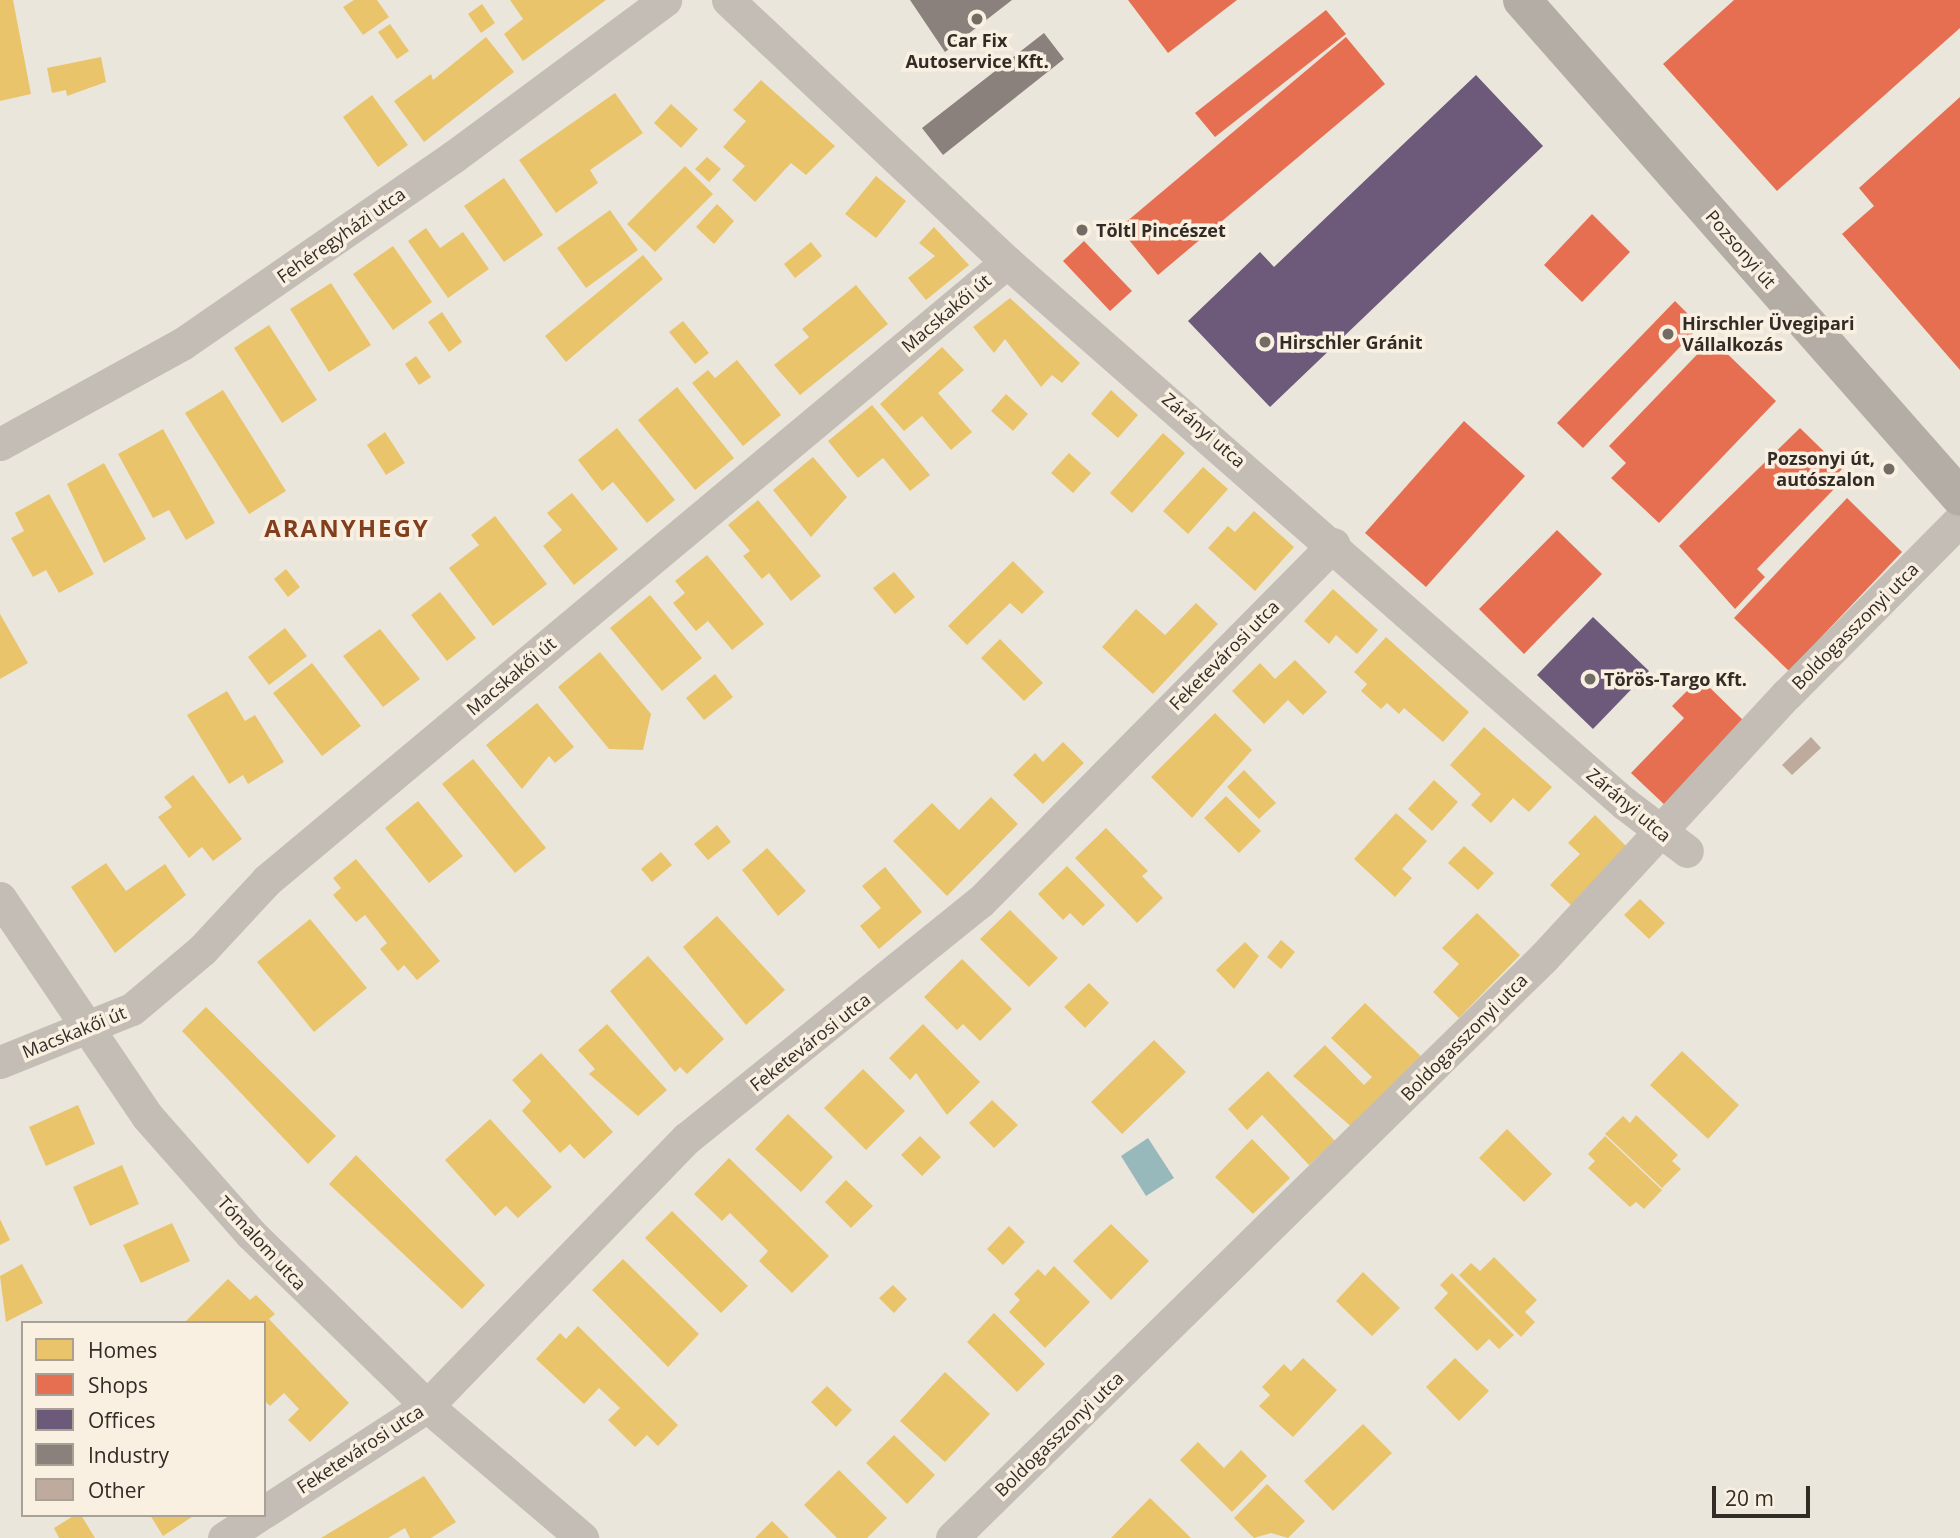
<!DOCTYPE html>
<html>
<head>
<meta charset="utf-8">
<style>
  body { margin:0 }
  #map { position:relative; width:1960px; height:1538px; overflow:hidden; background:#ebe6dc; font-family:"Open Sans",sans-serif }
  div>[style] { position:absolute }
  .water>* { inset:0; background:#98b9bc }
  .homes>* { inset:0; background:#e9c46a }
  .shops>* { inset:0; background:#e76f51 }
  .offices>* { inset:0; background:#6d597a }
  .industry>* { inset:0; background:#8a817c }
  .building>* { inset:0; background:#beab9e }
  .minor>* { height:33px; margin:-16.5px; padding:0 16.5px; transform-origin:16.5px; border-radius:16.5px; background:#c3bdb6 }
  .secondary>* { height:38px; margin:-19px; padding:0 19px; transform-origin:19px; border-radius:19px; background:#b4ada6 }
  .dots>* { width:19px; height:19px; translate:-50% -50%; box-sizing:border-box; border:4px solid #f9f0e2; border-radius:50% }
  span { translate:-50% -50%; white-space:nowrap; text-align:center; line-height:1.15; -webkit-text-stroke:7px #f9f0e2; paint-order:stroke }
  .poi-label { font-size:18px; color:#332b25; font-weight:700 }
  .left { translate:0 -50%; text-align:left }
  .right { translate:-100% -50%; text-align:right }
  .street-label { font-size:18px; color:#332b25 }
  .district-label { font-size:24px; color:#823f1e; font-weight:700; letter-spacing:2px }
  .legend { position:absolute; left:21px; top:1321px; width:245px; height:196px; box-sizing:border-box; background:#f9f0e2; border:2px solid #aaa196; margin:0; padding:9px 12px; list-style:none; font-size:21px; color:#332b25 }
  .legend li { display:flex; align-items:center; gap:14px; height:35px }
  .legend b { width:35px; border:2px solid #aaa196 }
  .scale { position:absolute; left:1712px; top:1486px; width:98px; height:32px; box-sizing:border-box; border:4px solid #332b25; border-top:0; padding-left:9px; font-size:21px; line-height:24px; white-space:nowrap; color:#332b25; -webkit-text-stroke:5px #f9f0e2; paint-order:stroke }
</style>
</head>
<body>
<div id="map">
  <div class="water">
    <div style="clip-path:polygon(1148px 1138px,1174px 1178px,1146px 1196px,1121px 1156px)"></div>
  </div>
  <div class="homes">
    <div style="clip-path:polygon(0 0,13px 0,31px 94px,0 101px)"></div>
    <div style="clip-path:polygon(354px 0,377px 0,389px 17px,363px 35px,343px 7px)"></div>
    <div style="clip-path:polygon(510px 0,606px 0,523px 61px,504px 34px,523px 19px)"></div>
    <div style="clip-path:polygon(482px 4px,495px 23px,481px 33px,468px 14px)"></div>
    <div style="clip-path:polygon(390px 24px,409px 51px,397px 59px,378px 32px)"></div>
    <div style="clip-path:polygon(486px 37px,514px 72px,424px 142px,394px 101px,431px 74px,433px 80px)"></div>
    <div style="clip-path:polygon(101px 57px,106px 82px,67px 96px,66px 90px,52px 93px,47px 68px)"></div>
    <div style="clip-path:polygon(761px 80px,835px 146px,806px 175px,791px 163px,755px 202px,732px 180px,745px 166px,723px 147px,746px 121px,733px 110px)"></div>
    <div style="clip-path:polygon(615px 93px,643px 133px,590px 170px,598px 183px,556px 213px,519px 160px)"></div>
    <div style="clip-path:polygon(372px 95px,408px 145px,378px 167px,343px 117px)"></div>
    <div style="clip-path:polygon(671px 104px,698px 129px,681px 148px,654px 123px)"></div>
    <div style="clip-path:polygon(707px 157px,721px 169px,709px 182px,695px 169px)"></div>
    <div style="clip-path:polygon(685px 166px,713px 194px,655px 252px,627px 224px)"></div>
    <div style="clip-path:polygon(876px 176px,906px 201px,876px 238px,845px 214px)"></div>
    <div style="clip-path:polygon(504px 178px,543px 235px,504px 262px,464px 206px)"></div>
    <div style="clip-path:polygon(717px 204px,734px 221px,714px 244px,696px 227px)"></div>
    <div style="clip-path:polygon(610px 210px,638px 250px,586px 288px,557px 248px)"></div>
    <div style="clip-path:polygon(934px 227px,969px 265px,926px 300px,908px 278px,935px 256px,919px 243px)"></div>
    <div style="clip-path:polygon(426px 228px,440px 248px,463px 232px,489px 269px,448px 298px,408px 241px)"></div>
    <div style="clip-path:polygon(811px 242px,822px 256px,795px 278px,784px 264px)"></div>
    <div style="clip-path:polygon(393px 246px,432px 302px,393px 330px,353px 274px)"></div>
    <div style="clip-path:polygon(643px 255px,663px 279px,566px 362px,545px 336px)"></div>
    <div style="clip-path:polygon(331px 283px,371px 345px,329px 372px,290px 309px)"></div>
    <div style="clip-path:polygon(856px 285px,888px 324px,800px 395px,774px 365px,809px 337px,802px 329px)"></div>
    <div style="clip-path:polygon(1010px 298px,1080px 363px,1062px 383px,1052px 375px,1041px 387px,1005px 339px,994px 353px,973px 327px)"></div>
    <div style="clip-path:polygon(442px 312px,462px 342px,449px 352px,428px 322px)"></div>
    <div style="clip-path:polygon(683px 321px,709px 353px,695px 364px,669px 332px)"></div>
    <div style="clip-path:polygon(269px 325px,317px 400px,282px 423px,234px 348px)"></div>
    <div style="clip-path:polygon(942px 347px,964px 370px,938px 393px,972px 432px,951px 450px,922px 416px,904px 431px,880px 404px)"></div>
    <div style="clip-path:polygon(416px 356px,431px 377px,419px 385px,405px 364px)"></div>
    <div style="clip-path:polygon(737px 360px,781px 415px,743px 446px,692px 383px,708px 370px,715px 378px)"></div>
    <div style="clip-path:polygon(677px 387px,734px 458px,695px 490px,638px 420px)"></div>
    <div style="clip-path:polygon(223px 390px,286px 491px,249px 514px,185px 413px)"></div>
    <div style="clip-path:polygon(1111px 390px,1138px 415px,1118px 438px,1091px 414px)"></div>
    <div style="clip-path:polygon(1006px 394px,1028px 414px,1013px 431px,991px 411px)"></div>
    <div style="clip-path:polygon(872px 405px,930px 475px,910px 491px,883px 458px,858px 478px,828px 441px)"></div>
    <div style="clip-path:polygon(617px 428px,675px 500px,647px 523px,613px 482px,602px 491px,578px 460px)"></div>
    <div style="clip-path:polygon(163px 429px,215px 523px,186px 540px,169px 510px,153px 518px,118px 454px)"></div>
    <div style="clip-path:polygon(385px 432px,405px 463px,386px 475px,367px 445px)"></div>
    <div style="clip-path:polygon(1163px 433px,1185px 453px,1132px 513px,1110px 493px)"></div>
    <div style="clip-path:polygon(1069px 453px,1091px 473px,1073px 493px,1051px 473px)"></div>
    <div style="clip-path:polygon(813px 457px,847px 497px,811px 537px,773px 490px)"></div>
    <div style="clip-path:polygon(104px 463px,146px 539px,104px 563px,67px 484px)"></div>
    <div style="clip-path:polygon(1203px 467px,1228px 489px,1188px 534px,1163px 511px)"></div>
    <div style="clip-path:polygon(572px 493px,618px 549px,574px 585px,543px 546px,562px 530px,547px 513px)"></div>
    <div style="clip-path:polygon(49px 494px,94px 574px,59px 593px,46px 570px,33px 577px,11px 538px,24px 531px,15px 513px)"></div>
    <div style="clip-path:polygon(758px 500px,821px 576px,791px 601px,769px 573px,762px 579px,743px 556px,750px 551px,728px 525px)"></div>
    <div style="clip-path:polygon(1254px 511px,1294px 547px,1255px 591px,1208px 548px,1228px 526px,1235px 532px)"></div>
    <div style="clip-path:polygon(495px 516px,547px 584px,493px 626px,449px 568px,479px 545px,471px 535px)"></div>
    <div style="clip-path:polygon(707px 555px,764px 624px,732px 650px,708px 621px,696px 631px,673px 603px,685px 593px,675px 581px)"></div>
    <div style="clip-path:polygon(1013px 561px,1044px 592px,1022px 614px,1010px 603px,967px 645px,948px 626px)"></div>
    <div style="clip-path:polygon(286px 569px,300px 587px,288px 597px,274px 579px)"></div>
    <div style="clip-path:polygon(894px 572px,915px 597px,895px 614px,873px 588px)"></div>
    <div style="clip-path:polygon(1333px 589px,1378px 630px,1357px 654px,1336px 635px,1329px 644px,1304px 621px)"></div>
    <div style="clip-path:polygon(440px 592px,476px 638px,447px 661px,411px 615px)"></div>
    <div style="clip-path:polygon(650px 595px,702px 658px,662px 691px,610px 628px)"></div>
    <div style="clip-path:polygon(1196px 603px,1218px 624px,1153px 694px,1102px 647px,1136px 609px,1165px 635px)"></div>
    <div style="clip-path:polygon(0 614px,28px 663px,0 679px)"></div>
    <div style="clip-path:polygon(285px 628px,307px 656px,269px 685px,248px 657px)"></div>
    <div style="clip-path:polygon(380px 629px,420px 679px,383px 707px,343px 656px)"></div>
    <div style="clip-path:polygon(1386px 637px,1469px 712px,1443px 742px,1404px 708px,1399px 714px,1387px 703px,1381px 709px,1361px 691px,1367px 684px,1354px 672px)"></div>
    <div style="clip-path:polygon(1000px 639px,1043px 683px,1024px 701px,981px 658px)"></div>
    <div style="clip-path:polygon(600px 652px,651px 714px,643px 750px,609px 749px,558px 687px)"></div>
    <div style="clip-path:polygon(1295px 660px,1327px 692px,1303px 715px,1288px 700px,1264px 724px,1232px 691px,1260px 663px,1275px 679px)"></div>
    <div style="clip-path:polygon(312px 663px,361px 726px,322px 756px,273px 693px)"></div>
    <div style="clip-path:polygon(715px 674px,733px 697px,704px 720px,686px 698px)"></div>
    <div style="clip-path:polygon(227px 691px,245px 721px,255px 715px,284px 762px,248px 784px,243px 775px,229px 784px,187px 715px)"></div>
    <div style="clip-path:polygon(537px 703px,574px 747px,555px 763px,549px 756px,522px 789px,486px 745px)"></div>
    <div style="clip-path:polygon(1215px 713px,1252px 750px,1192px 818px,1151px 777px)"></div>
    <div style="clip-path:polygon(1484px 727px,1552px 787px,1529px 812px,1513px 798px,1491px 823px,1471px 805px,1481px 794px,1450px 765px)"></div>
    <div style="clip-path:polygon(1063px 742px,1084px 763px,1043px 804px,1013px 775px,1035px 753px,1043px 762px)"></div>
    <div style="clip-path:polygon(473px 759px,546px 848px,515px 873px,442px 784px)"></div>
    <div style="clip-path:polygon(1244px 770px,1276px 803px,1259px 819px,1227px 787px)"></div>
    <div style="clip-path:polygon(193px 775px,242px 839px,213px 861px,202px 847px,189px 858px,158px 817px,172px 807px,164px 797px)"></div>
    <div style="clip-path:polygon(1434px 780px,1458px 802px,1432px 831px,1408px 809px)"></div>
    <div style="clip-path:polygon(1226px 796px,1261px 831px,1239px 853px,1204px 818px)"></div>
    <div style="clip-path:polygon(991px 797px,1018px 824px,947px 896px,893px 841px,932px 803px,959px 830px)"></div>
    <div style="clip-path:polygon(418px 801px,463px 856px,429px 883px,385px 828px)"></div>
    <div style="clip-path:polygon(1396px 813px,1427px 841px,1402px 869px,1412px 878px,1395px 897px,1354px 859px)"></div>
    <div style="clip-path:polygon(1595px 815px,1630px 850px,1574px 908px,1550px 885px,1580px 854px,1568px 843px)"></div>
    <div style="clip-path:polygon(717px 825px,731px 842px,708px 860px,694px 844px)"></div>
    <div style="clip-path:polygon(1106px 828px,1148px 871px,1142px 876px,1163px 898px,1137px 923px,1075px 858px)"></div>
    <div style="clip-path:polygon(1464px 846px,1494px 873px,1478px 890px,1448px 863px)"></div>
    <div style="clip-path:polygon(767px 848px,806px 891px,778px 916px,742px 870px)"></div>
    <div style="clip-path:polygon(661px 852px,672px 865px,652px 882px,641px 869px)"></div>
    <div style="clip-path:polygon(356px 859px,440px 961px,417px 980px,404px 965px,398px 971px,380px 949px,387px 943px,365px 915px,356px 922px,333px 895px,341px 888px,333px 878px)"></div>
    <div style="clip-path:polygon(106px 863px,126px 891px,165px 864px,186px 895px,115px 953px,71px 887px)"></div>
    <div style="clip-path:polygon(1067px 866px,1105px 905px,1083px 926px,1070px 913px,1063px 920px,1038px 894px)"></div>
    <div style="clip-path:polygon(885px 867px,922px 912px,879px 949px,860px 926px,881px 908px,862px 886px)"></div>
    <div style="clip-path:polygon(1640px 899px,1665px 923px,1649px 939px,1624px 915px)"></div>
    <div style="clip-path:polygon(1010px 910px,1058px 958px,1029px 987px,980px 939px)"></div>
    <div style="clip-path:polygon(1477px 913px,1520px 955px,1459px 1018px,1433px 992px,1459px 964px,1442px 948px)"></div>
    <div style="clip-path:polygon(717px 916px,785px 990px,746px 1025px,683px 947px)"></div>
    <div style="clip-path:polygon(310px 919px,367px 988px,314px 1032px,257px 962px)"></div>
    <div style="clip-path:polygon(1281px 940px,1295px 952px,1281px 969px,1267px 957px)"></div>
    <div style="clip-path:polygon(1245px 942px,1259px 956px,1234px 989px,1216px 970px)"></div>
    <div style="clip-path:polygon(648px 956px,724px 1039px,687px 1074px,680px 1067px,675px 1072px,610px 991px)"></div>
    <div style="clip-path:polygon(962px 959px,1012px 1009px,980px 1041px,963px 1024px,957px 1030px,924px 997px)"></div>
    <div style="clip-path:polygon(1089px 983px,1109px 1003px,1085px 1028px,1064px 1007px)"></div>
    <div style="clip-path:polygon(1365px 1003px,1424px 1059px,1354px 1129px,1293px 1076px,1325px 1045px,1364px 1085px,1372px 1077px,1331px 1038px)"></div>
    <div style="clip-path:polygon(206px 1007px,336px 1136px,308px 1164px,182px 1031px)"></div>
    <div style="clip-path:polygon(607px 1024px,667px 1090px,638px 1116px,589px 1074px,595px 1069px,578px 1050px)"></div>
    <div style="clip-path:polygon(923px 1024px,980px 1082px,947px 1115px,916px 1073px,910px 1080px,889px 1058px)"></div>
    <div style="clip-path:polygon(1154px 1040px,1186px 1072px,1122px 1134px,1091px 1102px)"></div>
    <div style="clip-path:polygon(1682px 1051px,1739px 1105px,1708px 1139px,1650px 1085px)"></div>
    <div style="clip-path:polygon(541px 1053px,613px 1132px,584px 1159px,570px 1144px,560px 1153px,522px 1111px,531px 1101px,512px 1080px)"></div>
    <div style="clip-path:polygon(863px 1069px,905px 1111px,866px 1150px,824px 1108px)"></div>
    <div style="clip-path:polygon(1268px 1071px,1335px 1141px,1309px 1165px,1262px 1115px,1247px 1130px,1228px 1109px)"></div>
    <div style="clip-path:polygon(992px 1100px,1018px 1125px,994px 1148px,969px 1123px)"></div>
    <div style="clip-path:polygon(78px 1105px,95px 1144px,46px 1166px,29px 1127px)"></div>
    <div style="clip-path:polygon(788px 1114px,833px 1157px,801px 1192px,755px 1149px)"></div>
    <div style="clip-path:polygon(1636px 1115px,1678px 1155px,1672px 1161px,1681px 1169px,1662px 1188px,1605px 1134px,1623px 1116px,1630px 1123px)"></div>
    <div style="clip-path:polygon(490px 1119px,552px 1187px,518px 1218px,506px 1206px,495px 1216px,445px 1160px)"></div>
    <div style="clip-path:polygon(1507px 1129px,1552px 1174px,1524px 1202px,1479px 1158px)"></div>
    <div style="clip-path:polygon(920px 1136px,941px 1157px,922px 1176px,901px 1155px)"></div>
    <div style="clip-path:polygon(1605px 1136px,1662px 1190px,1644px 1209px,1636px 1202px,1630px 1207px,1588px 1168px,1595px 1161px,1588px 1154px)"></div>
    <div style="clip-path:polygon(1252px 1139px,1290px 1178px,1253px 1214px,1215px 1177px)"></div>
    <div style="clip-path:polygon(356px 1155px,485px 1285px,462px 1309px,329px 1184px)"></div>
    <div style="clip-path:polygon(729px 1158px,829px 1256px,792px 1293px,759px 1261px,768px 1251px,730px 1213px,722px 1221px,694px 1194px)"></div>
    <div style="clip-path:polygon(122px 1165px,139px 1204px,90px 1226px,73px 1187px)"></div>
    <div style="clip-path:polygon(846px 1180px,873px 1206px,851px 1228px,825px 1202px)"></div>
    <div style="clip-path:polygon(672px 1211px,748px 1286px,721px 1313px,645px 1238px)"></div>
    <div style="clip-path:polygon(0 1219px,10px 1240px,0 1245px)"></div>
    <div style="clip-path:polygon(172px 1223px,190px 1261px,141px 1283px,123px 1245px)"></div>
    <div style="clip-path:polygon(1111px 1224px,1149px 1261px,1111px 1300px,1073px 1261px)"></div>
    <div style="clip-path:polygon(1009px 1226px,1025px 1242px,1003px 1265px,987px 1249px)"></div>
    <div style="clip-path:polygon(1494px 1257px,1537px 1300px,1525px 1312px,1535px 1322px,1521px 1337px,1459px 1275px,1471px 1263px,1480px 1271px)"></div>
    <div style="clip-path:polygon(623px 1259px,699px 1334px,668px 1367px,592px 1290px)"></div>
    <div style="clip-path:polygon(22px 1264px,43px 1303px,6px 1322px,0 1276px)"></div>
    <div style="clip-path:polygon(1054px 1266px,1090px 1302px,1045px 1348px,1009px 1312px,1020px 1300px,1014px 1294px,1038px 1269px,1045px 1276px)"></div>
    <div style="clip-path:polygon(1363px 1272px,1400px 1308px,1372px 1336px,1336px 1301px)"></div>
    <div style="clip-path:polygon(1452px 1273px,1514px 1335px,1499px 1349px,1489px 1339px,1477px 1351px,1434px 1308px,1448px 1293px,1440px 1285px)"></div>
    <div style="clip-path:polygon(228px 1279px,250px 1300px,256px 1295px,275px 1314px,269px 1319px,349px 1403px,310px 1442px,288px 1420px,299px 1409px,284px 1393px,270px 1406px,264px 1400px,264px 1323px,184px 1323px)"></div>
    <div style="clip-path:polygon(893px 1285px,907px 1299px,894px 1313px,879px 1298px)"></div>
    <div style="clip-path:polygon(994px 1313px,1045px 1364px,1017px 1392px,967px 1342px)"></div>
    <div style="clip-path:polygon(578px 1326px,678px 1425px,658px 1446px,647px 1435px,635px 1447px,608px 1420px,620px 1408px,599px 1388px,584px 1404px,536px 1359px,560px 1333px,566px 1339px)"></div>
    <div style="clip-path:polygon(1303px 1358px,1337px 1390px,1293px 1437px,1259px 1406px,1270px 1395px,1262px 1387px,1284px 1364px,1291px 1371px)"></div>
    <div style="clip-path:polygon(1455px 1358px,1489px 1391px,1459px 1421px,1426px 1387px)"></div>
    <div style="clip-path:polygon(945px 1372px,990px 1414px,945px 1462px,900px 1421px)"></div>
    <div style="clip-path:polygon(827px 1386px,852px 1410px,836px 1427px,811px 1402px)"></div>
    <div style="clip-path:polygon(1363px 1424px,1392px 1453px,1333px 1511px,1304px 1481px)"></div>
    <div style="clip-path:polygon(894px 1435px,935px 1475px,907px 1504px,866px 1463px)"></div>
    <div style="clip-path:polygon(1198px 1442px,1224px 1468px,1241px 1450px,1267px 1476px,1232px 1512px,1180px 1460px)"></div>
    <div style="clip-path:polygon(839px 1470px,887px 1518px,867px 1538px,837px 1538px,804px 1505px)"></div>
    <div style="clip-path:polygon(424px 1476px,456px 1522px,431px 1538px,410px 1538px,405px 1528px,388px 1538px,321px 1538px)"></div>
    <div style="clip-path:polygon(1267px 1484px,1305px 1521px,1288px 1538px,1271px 1533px,1254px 1538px,1234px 1518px)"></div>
    <div style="clip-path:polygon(1150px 1498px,1191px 1538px,1111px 1538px)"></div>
    <div style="clip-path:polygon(75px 1515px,81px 1515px,95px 1538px,59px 1538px,54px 1528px)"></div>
    <div style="clip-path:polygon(150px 1515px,195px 1515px,163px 1536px)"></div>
    <div style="clip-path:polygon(772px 1521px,789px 1538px,755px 1538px)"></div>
  </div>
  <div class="shops">
    <div style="clip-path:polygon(1128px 0,1237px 0,1168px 53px)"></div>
    <div style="clip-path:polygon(1734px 0,1960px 0,1960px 28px,1777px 191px,1663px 64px)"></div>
    <div style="clip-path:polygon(1326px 10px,1346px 34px,1215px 137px,1195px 113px)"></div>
    <div style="clip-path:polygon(1346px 37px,1385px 84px,1158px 275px,1119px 228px)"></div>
    <div style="clip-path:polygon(1960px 97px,1960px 370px,1842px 234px,1874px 206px,1859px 188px)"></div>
    <div style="clip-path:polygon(1592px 214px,1630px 252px,1582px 302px,1544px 265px)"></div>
    <div style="clip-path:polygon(1084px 241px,1132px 291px,1110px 311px,1063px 261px)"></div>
    <div style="clip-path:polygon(1675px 301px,1700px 326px,1583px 448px,1557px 423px)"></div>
    <div style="clip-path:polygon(1712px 339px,1776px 401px,1659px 523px,1611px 478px,1626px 463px,1609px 446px)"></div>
    <div style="clip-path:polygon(1464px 421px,1525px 476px,1426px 587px,1365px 533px)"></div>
    <div style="clip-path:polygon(1800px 428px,1842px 469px,1829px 483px,1834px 489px,1757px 569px,1765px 577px,1735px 609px,1679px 546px)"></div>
    <div style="clip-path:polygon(1847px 498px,1902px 552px,1789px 671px,1734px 618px)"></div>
    <div style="clip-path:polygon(1557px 530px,1602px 574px,1524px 654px,1479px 609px)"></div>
    <div style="clip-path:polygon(1700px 678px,1748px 725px,1668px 808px,1631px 773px,1684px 718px,1672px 706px)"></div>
  </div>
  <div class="offices">
    <div style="clip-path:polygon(1476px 75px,1543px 146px,1270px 407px,1188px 321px,1260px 252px,1274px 267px)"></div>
    <div style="clip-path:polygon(1593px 617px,1649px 671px,1593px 729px,1537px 675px)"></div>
  </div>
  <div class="industry">
    <div style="clip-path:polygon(910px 0,1012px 0,945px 52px)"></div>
    <div style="clip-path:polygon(1044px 33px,1064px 59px,943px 155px,922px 128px)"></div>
  </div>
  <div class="building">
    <div style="clip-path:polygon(1811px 737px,1821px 748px,1792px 775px,1782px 765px)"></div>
  </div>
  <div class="minor">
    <div style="left:728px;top:0;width:383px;rotate:43.2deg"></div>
    <div style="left:1007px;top:262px;width:821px;rotate:41.25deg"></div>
    <div style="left:1624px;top:803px;width:79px;rotate:37.3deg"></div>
    <div style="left:0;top:444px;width:208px;rotate:-28.8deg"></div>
    <div style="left:182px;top:344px;width:329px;rotate:-34.6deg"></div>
    <div style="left:453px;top:157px;width:264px;rotate:-36.5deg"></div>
    <div style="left:0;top:898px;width:263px;rotate:56deg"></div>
    <div style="left:147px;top:1116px;width:157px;rotate:48.6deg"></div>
    <div style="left:251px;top:1234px;width:246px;rotate:44.3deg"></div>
    <div style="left:427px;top:1406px;width:204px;rotate:40.4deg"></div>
    <div style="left:0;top:1062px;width:142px;rotate:-21.9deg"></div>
    <div style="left:132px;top:1009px;width:92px;rotate:-40.1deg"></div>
    <div style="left:202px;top:950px;width:96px;rotate:-47.1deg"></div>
    <div style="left:267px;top:880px;width:964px;rotate:-39.87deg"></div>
    <div style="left:264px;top:1512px;width:194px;rotate:-33deg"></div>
    <div style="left:427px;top:1406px;width:373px;rotate:-45.9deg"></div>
    <div style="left:687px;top:1138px;width:376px;rotate:-38.9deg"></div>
    <div style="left:980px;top:902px;width:503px;rotate:-45.32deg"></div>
    <div style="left:224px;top:1538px;width:42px;rotate:-33.3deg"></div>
    <div style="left:952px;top:1538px;width:829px;rotate:-44.46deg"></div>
    <div style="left:1544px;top:957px;width:358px;rotate:-47.3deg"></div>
    <div style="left:1787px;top:694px;width:245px;rotate:-45.2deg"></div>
  </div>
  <div class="secondary">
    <div style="left:1522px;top:0;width:662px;rotate:48.61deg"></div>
  </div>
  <div class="dots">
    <div style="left:977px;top:19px;background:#736c65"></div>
    <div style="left:1082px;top:230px;background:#736c65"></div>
    <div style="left:1668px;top:334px;background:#736c65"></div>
    <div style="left:1265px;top:342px;background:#736c65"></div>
    <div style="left:1889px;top:469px;background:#736c65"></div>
    <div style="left:1590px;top:679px;background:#736c65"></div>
  </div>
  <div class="poi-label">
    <span style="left:977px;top:51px">Car Fix<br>Autoservice Kft.</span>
    <span class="left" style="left:1096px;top:230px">Töltl Pincészet</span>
    <span class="left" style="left:1682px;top:334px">Hirschler Üvegipari<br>Vállalkozás</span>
    <span class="left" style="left:1279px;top:342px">Hirschler Gránit</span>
    <span class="right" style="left:1875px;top:469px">Pozsonyi út,<br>autószalon</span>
    <span class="left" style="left:1604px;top:679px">Törös-Targo Kft.</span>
  </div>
  <div class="street-label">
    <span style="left:341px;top:235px;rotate:-35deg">Fehéregyházi utca</span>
    <span style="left:1741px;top:249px;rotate:49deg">Pozsonyi út</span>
    <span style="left:946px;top:313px;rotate:-40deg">Macskakői út</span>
    <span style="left:1204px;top:430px;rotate:41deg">Zárányi utca</span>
    <span style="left:1855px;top:626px;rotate:-45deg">Boldogasszonyi utca</span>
    <span style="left:1224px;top:655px;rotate:-45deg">Feketevárosi utca</span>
    <span style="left:511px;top:676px;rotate:-40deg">Macskakői út</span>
    <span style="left:1629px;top:805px;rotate:40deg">Zárányi utca</span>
    <span style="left:74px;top:1032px;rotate:-22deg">Macskakői út</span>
    <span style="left:1464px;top:1037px;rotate:-45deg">Boldogasszonyi utca</span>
    <span style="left:810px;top:1042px;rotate:-38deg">Feketevárosi utca</span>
    <span style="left:262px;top:1243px;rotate:47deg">Tómalom utca</span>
    <span style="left:1059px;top:1434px;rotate:-44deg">Boldogasszonyi utca</span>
    <span style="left:360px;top:1449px;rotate:-33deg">Feketevárosi utca</span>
  </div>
  <div class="district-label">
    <span style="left:347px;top:528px">ARANYHEGY</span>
  </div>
  <ul class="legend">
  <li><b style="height:19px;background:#e9c46a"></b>Homes</li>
  <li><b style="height:19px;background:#e76f51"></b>Shops</li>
  <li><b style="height:19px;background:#6d597a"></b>Offices</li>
  <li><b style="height:19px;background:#8a817c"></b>Industry</li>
  <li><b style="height:19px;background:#beab9e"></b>Other</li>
  </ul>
  <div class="scale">20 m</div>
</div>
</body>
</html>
